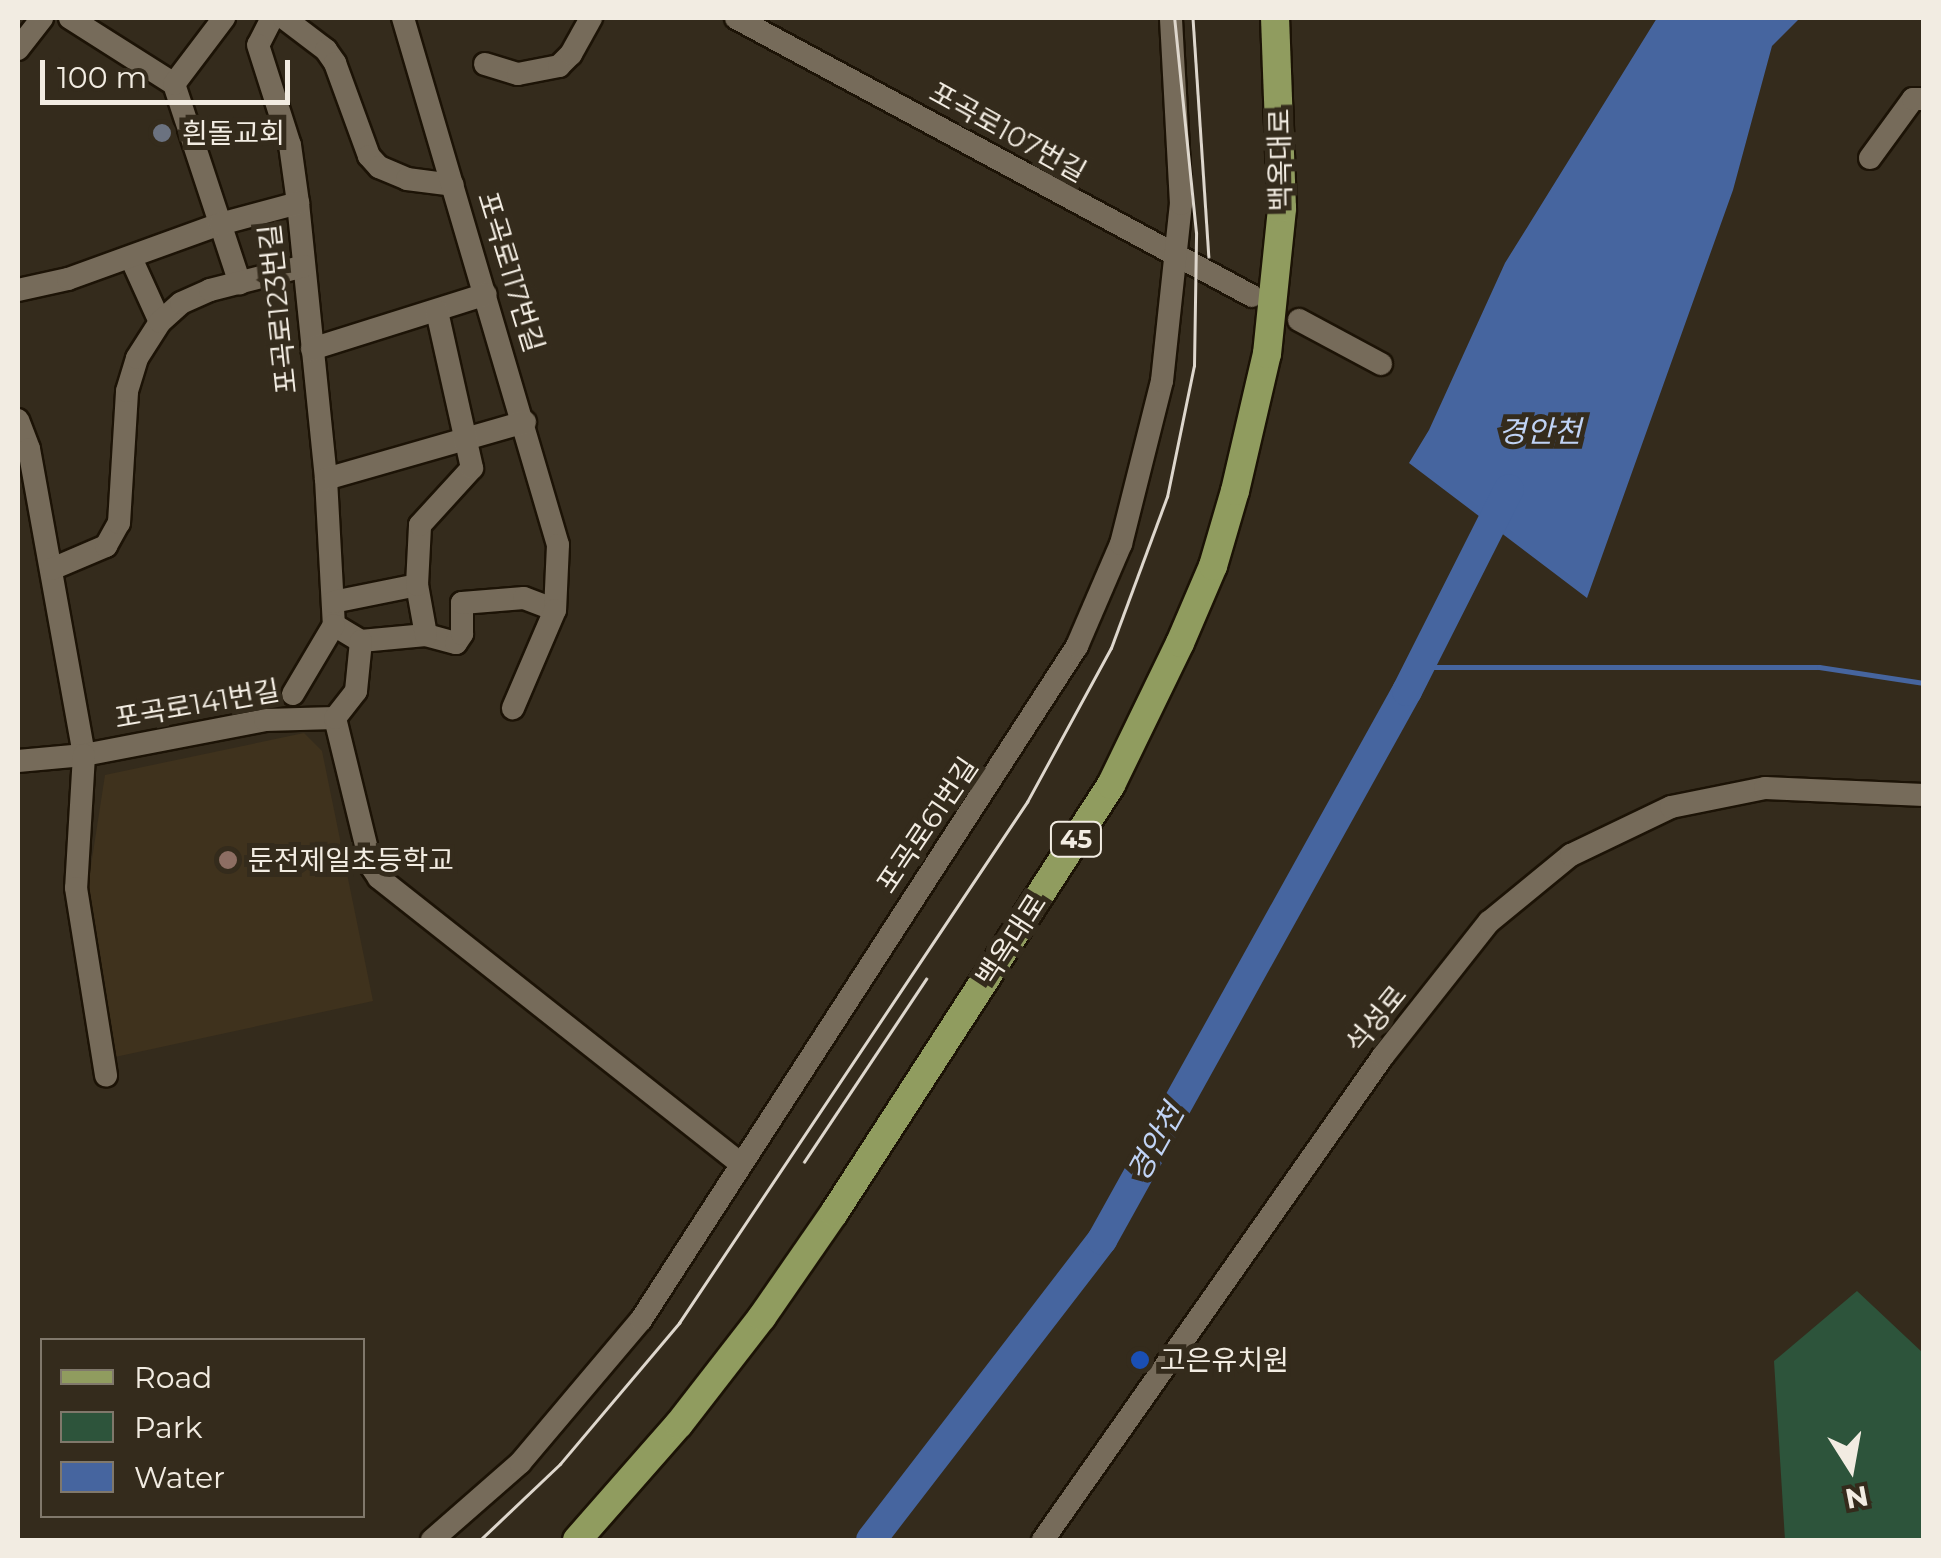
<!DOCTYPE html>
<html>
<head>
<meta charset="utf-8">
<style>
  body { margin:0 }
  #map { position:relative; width:1941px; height:1558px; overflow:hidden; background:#342b1c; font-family:Montserrat,"Noto Sans KR",sans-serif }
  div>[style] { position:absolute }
  .built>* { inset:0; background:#3f321d }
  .green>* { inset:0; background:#2d543b }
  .water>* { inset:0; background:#46659f }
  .stream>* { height:5px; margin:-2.5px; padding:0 2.5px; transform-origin:2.5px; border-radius:2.5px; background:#46659f }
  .river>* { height:30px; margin:-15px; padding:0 15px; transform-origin:15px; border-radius:15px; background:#46659f }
  .roads { filter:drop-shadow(2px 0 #1c1306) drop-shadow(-2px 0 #1c1306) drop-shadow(0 2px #1c1306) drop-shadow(0 -2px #1c1306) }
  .minor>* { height:22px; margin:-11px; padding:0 11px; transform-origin:11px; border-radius:11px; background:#766b5a }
  .major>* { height:28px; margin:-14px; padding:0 14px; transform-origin:14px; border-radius:14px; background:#909c5f }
  .tram>* { height:2.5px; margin:-1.25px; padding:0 1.25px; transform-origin:1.25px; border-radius:1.25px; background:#ded7cd }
  .dots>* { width:28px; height:28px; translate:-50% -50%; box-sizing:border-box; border:5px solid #342b1c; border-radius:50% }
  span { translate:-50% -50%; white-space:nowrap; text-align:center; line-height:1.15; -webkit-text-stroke:10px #342b1c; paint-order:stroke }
  .shield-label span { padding:2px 8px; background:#342b1c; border:2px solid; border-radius:8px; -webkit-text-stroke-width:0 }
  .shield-label { font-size:25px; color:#f2ece2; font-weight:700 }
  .street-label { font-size:28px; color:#f2ece2 }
  .poi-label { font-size:28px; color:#f2ece2 }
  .left { translate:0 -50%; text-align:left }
  .water-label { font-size:30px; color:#c0d3f5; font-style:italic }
  .frame { position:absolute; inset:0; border:20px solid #f2ece2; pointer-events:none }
  .legend { position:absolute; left:40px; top:1338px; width:325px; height:180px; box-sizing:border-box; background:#342b1c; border:2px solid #80786b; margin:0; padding:12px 18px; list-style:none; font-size:30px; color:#f2ece2 }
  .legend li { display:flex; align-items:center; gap:20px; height:50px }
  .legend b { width:50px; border:2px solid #80786b }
  .north { position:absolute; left:1801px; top:1418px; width:100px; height:100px; -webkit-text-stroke:8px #342b1c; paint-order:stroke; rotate:169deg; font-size:28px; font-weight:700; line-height:40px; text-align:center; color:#f2ece2 }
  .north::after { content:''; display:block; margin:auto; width:35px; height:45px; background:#f2ece2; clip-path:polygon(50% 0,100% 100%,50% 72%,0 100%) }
  .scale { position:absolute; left:40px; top:60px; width:250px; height:45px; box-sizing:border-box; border:5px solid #f2ece2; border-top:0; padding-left:12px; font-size:30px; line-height:35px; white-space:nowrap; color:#f2ece2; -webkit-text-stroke:8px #342b1c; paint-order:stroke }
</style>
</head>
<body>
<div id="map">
  <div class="built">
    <div style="clip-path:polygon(304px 733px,322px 751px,373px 1001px,115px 1057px,88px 885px,105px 775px)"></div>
  </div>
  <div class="green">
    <div style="clip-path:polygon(1857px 1291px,1923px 1353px,1923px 1540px,1785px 1540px,1774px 1361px)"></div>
  </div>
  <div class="water">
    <div style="clip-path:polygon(1657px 18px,1800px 18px,1772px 46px,1733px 190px,1587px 598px,1409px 463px,1429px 430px,1505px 263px)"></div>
  </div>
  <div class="stream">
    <div style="left:1419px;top:667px;width:400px"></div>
    <div style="left:1819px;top:667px;width:106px;rotate:8.7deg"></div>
  </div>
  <div class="river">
    <div style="left:871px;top:1540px;width:379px;rotate:-52.4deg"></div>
    <div style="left:1102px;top:1240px;width:628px;rotate:-60.95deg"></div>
    <div style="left:1407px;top:691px;width:226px;rotate:-63.2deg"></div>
  </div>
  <div class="roads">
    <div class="minor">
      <div style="left:70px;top:18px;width:123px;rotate:32.4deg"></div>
      <div style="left:174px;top:84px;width:210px;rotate:71.7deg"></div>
      <div style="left:272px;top:18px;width:30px;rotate:117deg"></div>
      <div style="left:258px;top:45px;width:105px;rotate:72.3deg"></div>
      <div style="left:290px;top:145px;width:59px;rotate:82.1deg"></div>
      <div style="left:298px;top:203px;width:277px;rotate:84.2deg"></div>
      <div style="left:326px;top:479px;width:146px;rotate:86.9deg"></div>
      <div style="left:334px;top:625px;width:31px;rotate:31deg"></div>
      <div style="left:361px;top:641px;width:65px;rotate:-5.3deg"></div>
      <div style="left:426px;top:635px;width:31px;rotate:15deg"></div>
      <div style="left:456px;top:643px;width:11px;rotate:-56deg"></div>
      <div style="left:462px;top:634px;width:31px;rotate:-90deg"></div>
      <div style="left:462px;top:603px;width:62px;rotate:-4.6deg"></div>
      <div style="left:524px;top:598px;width:33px;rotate:21deg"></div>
      <div style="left:284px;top:18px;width:53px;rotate:37.3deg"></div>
      <div style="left:326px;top:50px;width:16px;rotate:55deg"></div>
      <div style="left:335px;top:63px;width:99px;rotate:69.9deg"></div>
      <div style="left:369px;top:156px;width:15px;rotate:48deg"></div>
      <div style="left:379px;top:167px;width:30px;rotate:23deg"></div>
      <div style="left:407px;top:179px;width:46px;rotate:7.4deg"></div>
      <div style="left:403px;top:18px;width:549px;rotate:73.61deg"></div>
      <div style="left:558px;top:545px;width:65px;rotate:92.6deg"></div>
      <div style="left:555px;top:610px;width:107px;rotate:113.2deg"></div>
      <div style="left:736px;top:18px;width:586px;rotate:28.31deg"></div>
      <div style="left:18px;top:49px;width:39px;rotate:-52deg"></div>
      <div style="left:485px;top:64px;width:34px;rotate:17deg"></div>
      <div style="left:518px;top:74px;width:42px;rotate:-11deg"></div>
      <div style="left:559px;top:66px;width:17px;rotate:-45deg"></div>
      <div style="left:571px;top:54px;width:41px;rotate:-60.9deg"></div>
      <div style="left:174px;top:84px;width:83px;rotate:-52.9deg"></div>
      <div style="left:1870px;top:158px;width:73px;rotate:-53.9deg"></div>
      <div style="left:1913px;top:99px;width:11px"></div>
      <div style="left:131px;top:258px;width:70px;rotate:65.6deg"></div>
      <div style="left:18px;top:290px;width:51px;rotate:-12.4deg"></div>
      <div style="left:68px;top:279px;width:162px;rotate:-19.9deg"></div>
      <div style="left:220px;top:224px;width:81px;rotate:-15.1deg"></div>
      <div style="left:1299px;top:320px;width:93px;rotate:28.2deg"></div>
      <div style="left:312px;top:349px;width:182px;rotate:-17.5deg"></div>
      <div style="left:18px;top:420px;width:31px;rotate:69deg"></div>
      <div style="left:29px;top:449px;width:311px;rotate:79.8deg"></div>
      <div style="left:84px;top:755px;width:184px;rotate:-10.9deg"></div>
      <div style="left:265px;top:720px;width:70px;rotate:-1.6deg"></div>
      <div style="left:335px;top:718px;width:152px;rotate:76.3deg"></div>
      <div style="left:371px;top:866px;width:14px;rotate:56deg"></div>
      <div style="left:379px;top:878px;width:461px;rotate:38.3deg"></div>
      <div style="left:326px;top:479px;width:207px;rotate:-16deg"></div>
      <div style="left:52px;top:569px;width:59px;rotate:-23.1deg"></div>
      <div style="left:106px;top:546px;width:26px;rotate:-61deg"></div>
      <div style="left:119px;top:523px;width:132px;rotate:-86.5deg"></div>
      <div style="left:127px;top:391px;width:34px;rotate:-73deg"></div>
      <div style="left:137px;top:358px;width:43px;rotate:-57.4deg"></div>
      <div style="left:160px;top:322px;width:28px;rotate:-42deg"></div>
      <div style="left:181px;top:303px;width:32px;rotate:-24deg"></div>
      <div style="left:210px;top:290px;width:97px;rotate:-14.3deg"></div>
      <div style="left:333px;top:602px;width:86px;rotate:-11.4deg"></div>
      <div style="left:426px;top:635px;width:51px;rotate:-100.2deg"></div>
      <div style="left:417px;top:585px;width:60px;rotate:-87.1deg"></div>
      <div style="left:420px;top:525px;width:77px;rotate:-47.6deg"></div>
      <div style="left:472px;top:468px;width:161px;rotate:-102.6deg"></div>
      <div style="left:293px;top:694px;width:80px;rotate:-59.3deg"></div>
      <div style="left:335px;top:718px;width:34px;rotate:-52deg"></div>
      <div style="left:356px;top:691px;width:50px;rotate:-84.3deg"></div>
      <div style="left:18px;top:761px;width:66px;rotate:-5.2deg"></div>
      <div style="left:84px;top:755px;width:133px;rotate:93.4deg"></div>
      <div style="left:76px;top:888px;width:190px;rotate:80.9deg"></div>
      <div style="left:432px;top:1540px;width:117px;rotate:-41.2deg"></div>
      <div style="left:520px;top:1463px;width:187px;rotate:-49.8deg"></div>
      <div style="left:641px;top:1320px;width:803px;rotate:-57.1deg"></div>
      <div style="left:1077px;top:646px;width:111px;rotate:-66.7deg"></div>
      <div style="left:1121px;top:544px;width:168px;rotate:-75.9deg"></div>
      <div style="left:1162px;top:381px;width:178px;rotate:-83.9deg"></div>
      <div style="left:1181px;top:204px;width:186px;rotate:-93.1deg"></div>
      <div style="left:1043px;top:1540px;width:591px;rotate:-54.91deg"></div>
      <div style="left:1383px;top:1056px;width:171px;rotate:-51.7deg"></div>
      <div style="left:1489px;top:922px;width:106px;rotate:-39.3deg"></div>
      <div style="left:1571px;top:855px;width:111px;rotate:-25.6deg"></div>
      <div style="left:1671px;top:807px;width:96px;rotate:-11.4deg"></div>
      <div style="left:1765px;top:788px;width:159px;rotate:2.5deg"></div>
    </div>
    <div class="major">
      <div style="left:577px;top:1540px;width:154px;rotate:-48.7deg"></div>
      <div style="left:679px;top:1424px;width:135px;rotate:-52.2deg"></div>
      <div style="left:762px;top:1317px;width:126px;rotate:-55.3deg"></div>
      <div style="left:834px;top:1213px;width:510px;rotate:-57.09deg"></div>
      <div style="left:1111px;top:785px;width:158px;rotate:-64.1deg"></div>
      <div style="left:1180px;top:643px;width:84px;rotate:-66.8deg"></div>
      <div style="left:1213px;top:566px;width:78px;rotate:-73.7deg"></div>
      <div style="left:1235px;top:491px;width:141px;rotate:-76.9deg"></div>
      <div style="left:1267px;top:354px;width:147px;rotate:-84.1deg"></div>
      <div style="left:1282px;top:208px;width:190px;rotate:-92.1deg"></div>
    </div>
  </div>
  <div class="tram">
    <div style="left:1193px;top:18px;width:239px;rotate:86.2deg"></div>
    <div style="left:804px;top:1162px;width:220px;rotate:-56.3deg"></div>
    <div style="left:480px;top:1540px;width:110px;rotate:-43.5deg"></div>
    <div style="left:560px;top:1464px;width:185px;rotate:-49.8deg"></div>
    <div style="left:679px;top:1323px;width:627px;rotate:-56.26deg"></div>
    <div style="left:1027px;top:802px;width:175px;rotate:-61.4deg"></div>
    <div style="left:1111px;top:648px;width:161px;rotate:-69.7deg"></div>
    <div style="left:1167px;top:497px;width:134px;rotate:-78.4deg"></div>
    <div style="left:1194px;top:366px;width:133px;rotate:-89.1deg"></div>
    <div style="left:1196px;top:233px;width:216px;rotate:-95.8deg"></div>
  </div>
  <div class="dots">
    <div style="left:162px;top:133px;background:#6b7280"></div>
    <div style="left:228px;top:860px;background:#8d6e63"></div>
    <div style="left:1140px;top:1360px;background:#1a4fb4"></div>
  </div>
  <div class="shield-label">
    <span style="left:1076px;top:839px">45</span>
  </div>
  <div class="street-label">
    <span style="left:1008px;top:132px;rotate:29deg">포곡로107번길</span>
    <span style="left:1280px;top:160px;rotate:-91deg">백옥대로</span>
    <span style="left:511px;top:272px;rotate:73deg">포곡로117번길</span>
    <span style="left:278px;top:309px;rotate:-96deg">포곡로123번길</span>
    <span style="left:197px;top:704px;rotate:-10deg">포곡로141번길</span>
    <span style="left:927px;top:825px;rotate:-56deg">포곡로61번길</span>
    <span style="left:1011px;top:940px;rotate:-57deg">백옥대로</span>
    <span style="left:1376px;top:1019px;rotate:-51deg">석성로</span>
  </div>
  <div class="poi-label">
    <span class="left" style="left:182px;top:133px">흰돌교회</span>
    <span class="left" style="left:248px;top:860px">둔전제일초등학교</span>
    <span class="left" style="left:1160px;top:1360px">고은유치원</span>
  </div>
  <div class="water-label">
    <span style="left:1540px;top:432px">경안천</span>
    <span style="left:1156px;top:1143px;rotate:-61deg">경안천</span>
  </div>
  <div class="frame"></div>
  <ul class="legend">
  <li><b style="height:12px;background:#909c5f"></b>Road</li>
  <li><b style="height:28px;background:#2d543b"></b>Park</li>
  <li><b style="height:28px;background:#46659f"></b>Water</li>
  </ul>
  <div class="north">N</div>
  <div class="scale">100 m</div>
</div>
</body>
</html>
